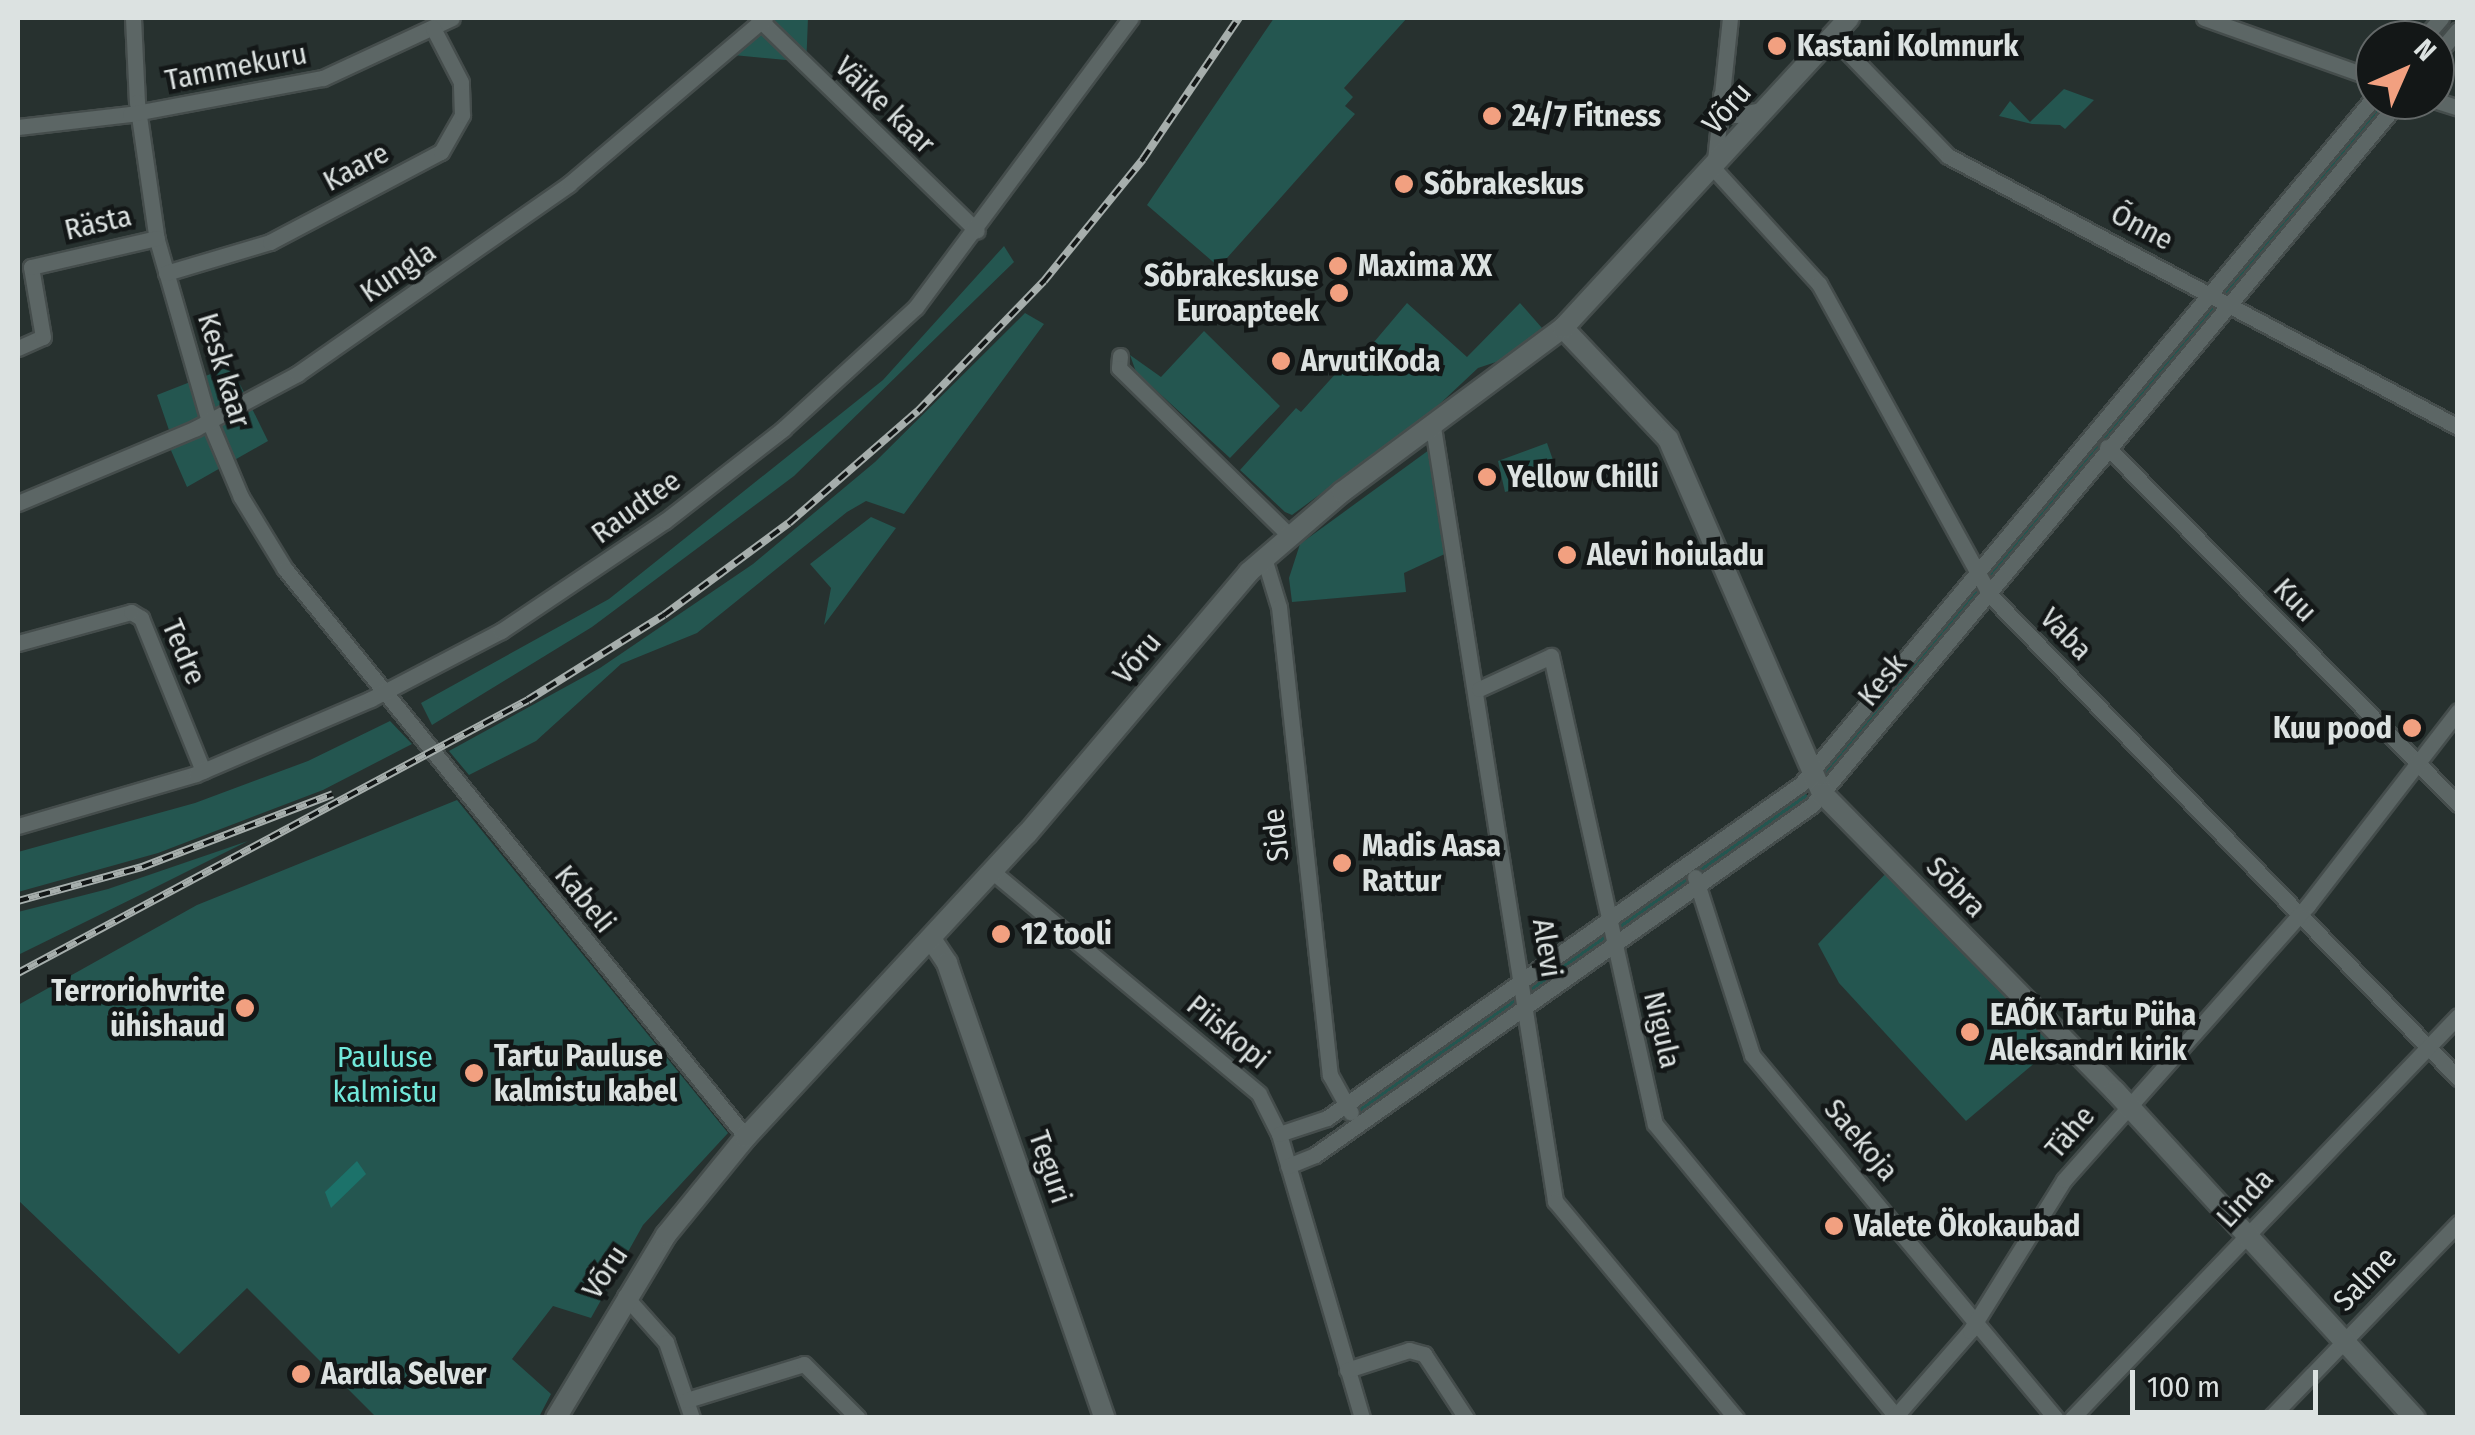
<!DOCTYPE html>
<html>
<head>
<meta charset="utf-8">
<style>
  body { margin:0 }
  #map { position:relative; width:2475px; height:1435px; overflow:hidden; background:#27312f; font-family:"Fira Sans Condensed",sans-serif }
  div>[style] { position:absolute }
  .green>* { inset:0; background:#245650 }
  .water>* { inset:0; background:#1c726a }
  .roads { filter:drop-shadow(2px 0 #454d4c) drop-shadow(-2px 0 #454d4c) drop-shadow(0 2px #454d4c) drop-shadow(0 -2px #454d4c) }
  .street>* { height:15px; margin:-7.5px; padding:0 7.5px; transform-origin:7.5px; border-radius:7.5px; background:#5c6665 }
  .secondary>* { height:20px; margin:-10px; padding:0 10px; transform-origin:10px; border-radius:10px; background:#5c6665 }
  .rail>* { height:8px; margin-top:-4px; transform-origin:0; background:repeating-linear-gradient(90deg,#131717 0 11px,#a6aeac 0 22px); box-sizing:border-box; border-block:2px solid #a6aeac }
  .dots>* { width:28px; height:28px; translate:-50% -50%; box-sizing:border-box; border:5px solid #131717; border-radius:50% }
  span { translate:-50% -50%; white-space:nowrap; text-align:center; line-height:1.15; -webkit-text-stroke:9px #131717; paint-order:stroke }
  .poi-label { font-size:30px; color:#dce2e1; font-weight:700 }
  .left { translate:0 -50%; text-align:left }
  .right { translate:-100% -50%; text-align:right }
  .street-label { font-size:30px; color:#dce2e1 }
  .park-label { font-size:30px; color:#71e8da }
  .frame { position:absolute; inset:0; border:20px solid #dce2e1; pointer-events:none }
  .north { position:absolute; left:2355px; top:20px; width:100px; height:100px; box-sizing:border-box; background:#131717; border:2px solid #636868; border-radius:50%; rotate:45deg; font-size:28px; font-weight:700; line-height:40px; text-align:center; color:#dce2e1 }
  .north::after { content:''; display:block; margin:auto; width:35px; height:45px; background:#f2a080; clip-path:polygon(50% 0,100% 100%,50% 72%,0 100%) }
  .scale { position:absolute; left:2130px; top:1370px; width:188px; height:45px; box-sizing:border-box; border:5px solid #dce2e1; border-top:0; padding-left:12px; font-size:30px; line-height:35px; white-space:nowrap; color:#dce2e1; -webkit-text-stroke:8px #131717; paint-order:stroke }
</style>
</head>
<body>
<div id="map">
  <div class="green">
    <div style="clip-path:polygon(757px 18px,808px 18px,806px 69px,797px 61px,723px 54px)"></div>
    <div style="clip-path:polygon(1274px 18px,1407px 18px,1344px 88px,1353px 97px,1345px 106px,1355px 114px,1219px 267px,1147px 205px)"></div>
    <div style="clip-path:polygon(2064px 89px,2094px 100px,2065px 129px,2060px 125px,2032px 124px,1999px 116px,2010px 101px,2030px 122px)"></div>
    <div style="clip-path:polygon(2375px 100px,2400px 100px,1827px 776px,1824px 767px)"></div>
    <div style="clip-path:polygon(1004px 246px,1014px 262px,794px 476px,592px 627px,432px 725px,421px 703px,609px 599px,883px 380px)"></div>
    <div style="clip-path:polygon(1407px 303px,1467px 357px,1520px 303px,1542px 328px,1505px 359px,1478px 368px,1429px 414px,1292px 515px,1285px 512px,1240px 470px,1296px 408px,1301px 412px,1338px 371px,1347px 374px)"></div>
    <div style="clip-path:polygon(1025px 313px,1044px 324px,904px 514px,866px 501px,847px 512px,697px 633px,621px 664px,536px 741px,469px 775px,449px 751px,600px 668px,753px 564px,875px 462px)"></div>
    <div style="clip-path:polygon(1204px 331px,1280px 406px,1230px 458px,1136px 372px,1130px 355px,1161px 377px)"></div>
    <div style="clip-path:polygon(231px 366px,268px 441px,187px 487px,166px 439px,171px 436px,157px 395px)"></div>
    <div style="clip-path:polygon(1547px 443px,1559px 477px,1505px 492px,1498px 461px)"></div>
    <div style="clip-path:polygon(1429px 450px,1449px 552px,1404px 573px,1406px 592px,1292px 602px,1289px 578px,1300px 544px)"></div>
    <div style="clip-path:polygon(871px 517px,896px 528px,824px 625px,831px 588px,810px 564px)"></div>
    <div style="clip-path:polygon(390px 721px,412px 744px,323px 790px,158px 853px,18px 892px,18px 852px,195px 803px,308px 761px)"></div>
    <div style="clip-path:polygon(1801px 784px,1812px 805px,1358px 1125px,1355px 1099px)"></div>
    <div style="clip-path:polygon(457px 800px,728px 1133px,643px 1225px,591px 1318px,553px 1306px,512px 1359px,551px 1394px,539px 1417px,376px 1417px,247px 1288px,179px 1354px,18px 1200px,18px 1005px,197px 905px)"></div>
    <div style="clip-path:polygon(248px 841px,142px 894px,18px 955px,18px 912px,108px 889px)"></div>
    <div style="clip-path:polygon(1893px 866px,2063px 1039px,1966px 1121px,1839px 983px,1818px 944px)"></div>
  </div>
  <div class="water">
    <div style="clip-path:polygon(357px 1161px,366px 1174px,331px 1208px,325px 1192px)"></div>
  </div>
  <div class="roads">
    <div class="street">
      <div style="left:133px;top:18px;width:84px;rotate:87.3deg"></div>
      <div style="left:137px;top:102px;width:139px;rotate:81.8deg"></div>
      <div style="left:157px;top:240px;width:188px;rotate:74deg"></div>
      <div style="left:209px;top:421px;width:82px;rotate:67.2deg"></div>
      <div style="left:241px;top:497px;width:84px;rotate:58.6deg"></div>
      <div style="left:285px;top:569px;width:732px;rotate:50.94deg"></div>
      <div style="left:758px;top:18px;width:305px;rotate:44.2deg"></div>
      <div style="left:1730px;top:18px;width:152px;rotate:96deg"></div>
      <div style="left:1714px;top:169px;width:156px;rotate:47.6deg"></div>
      <div style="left:1819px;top:284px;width:355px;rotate:61.2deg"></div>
      <div style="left:1990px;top:595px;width:673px;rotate:45.9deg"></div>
      <div style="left:2204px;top:18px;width:182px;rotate:19.6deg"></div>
      <div style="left:1831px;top:35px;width:168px;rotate:46deg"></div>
      <div style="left:1948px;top:156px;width:578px;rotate:27.98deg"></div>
      <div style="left:2422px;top:40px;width:29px;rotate:-49deg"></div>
      <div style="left:2435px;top:57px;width:35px;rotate:-50deg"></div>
      <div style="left:1721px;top:95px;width:25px;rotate:53deg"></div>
      <div style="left:1736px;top:115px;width:25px;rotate:-11deg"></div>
      <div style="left:2434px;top:100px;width:25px;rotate:18deg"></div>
      <div style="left:18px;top:127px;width:113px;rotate:-6.6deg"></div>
      <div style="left:130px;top:114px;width:196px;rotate:-10.6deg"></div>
      <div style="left:323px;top:78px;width:142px;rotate:-24.9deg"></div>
      <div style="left:166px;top:273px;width:109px;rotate:-16.6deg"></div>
      <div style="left:270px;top:242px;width:193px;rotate:-27.8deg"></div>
      <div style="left:441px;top:152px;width:43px;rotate:-60.4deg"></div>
      <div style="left:462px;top:115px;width:33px;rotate:-92deg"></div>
      <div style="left:461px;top:82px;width:61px;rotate:-117.4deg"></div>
      <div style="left:18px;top:348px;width:27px;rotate:-24deg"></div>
      <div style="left:43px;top:337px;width:71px;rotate:-99.7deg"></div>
      <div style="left:31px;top:267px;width:129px;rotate:-13deg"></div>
      <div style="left:1120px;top:356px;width:12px;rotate:95deg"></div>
      <div style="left:1119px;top:368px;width:238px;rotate:44.5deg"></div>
      <div style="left:1433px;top:427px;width:784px;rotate:81.04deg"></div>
      <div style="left:1555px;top:1201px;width:283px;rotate:50.2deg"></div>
      <div style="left:2107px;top:447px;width:501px;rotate:45.49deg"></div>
      <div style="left:18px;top:503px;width:193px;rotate:-22.8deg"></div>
      <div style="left:196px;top:428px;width:115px;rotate:-28.1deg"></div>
      <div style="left:297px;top:374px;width:332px;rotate:-34.9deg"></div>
      <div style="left:569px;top:184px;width:257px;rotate:-40.3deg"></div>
      <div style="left:1264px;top:558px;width:51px;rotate:73deg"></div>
      <div style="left:1279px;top:607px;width:471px;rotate:83.8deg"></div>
      <div style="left:1330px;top:1075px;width:43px;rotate:61.1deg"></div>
      <div style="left:18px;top:643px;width:117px;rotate:-15.3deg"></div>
      <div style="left:131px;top:612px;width:12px;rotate:31deg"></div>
      <div style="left:141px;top:618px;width:165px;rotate:67.9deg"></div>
      <div style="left:1479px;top:689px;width:79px;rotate:-24.6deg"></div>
      <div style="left:1551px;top:656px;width:479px;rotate:77.5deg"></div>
      <div style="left:1655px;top:1124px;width:379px;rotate:50.5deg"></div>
      <div style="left:18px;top:826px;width:185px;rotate:-16.3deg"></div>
      <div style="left:196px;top:774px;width:190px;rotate:-23.2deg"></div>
      <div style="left:371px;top:699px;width:147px;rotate:-27.6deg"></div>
      <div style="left:501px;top:631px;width:197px;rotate:-33.9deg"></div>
      <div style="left:665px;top:521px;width:150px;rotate:-37.9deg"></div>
      <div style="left:783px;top:429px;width:180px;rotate:-42.5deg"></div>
      <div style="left:916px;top:307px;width:360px;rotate:-53.4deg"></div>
      <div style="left:993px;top:872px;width:346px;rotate:39.8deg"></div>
      <div style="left:1259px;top:1094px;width:45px;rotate:63.4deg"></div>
      <div style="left:1279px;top:1134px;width:296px;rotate:73.7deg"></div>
      <div style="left:1695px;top:877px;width:187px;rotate:72.2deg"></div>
      <div style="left:1752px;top:1055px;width:473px;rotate:50.1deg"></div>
      <div style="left:1279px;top:1134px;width:51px;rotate:-18.4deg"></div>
      <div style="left:1327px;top:1118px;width:580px;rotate:-35.17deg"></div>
      <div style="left:1801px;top:784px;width:896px;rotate:-50.16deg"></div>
      <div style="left:1288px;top:1166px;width:29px;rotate:-22deg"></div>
      <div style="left:1315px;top:1155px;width:608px;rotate:-35.15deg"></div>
      <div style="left:1812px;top:805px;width:918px;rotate:-50.17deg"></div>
      <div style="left:625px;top:1296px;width:62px;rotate:48.3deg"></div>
      <div style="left:666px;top:1342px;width:80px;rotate:71.1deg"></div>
      <div style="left:1347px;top:1370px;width:65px;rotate:-17.9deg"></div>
      <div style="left:1409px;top:1350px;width:16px;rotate:15deg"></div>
      <div style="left:1424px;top:1354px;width:77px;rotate:56.7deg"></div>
      <div style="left:687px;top:1400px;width:122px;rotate:-17.1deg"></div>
      <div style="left:804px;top:1364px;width:76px;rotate:45deg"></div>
      <div style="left:1894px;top:1418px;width:116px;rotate:-48.9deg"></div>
      <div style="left:1970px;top:1331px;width:178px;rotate:-58.1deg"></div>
      <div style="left:2064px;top:1180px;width:368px;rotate:-48.4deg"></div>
      <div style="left:2308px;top:905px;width:245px;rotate:-52.3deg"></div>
      <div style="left:2072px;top:1418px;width:557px;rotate:-46.16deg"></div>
      <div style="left:2270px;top:1418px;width:271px;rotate:-46deg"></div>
    </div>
    <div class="secondary">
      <div style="left:1563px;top:328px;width:153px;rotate:46.6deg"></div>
      <div style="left:1668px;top:439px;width:386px;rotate:66.5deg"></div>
      <div style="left:1822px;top:793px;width:418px;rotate:45.5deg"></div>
      <div style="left:2115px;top:1091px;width:444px;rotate:47.5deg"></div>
      <div style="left:931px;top:939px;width:29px;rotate:56deg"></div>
      <div style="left:947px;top:963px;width:482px;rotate:70.9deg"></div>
      <div style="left:556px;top:1418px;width:214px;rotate:-59deg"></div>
      <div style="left:666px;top:1235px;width:127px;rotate:-50.8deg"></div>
      <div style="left:746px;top:1137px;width:413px;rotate:-47.2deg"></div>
      <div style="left:1027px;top:834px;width:343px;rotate:-49.7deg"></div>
      <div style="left:1249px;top:572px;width:123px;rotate:-40.7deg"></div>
      <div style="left:1342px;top:492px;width:275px;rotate:-36.6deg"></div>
      <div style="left:1563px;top:328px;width:422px;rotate:-47.3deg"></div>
    </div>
  </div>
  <div class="rail">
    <div style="left:18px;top:901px;width:129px;rotate:-15.3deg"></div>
    <div style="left:142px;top:867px;width:204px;rotate:-20.9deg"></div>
    <div style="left:18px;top:973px;width:578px;rotate:-28.16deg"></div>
    <div style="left:528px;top:700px;width:160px;rotate:-32deg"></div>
    <div style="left:664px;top:615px;width:155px;rotate:-36.4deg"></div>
    <div style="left:789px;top:523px;width:171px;rotate:-41deg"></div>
    <div style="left:918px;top:411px;width:181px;rotate:-45.9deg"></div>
    <div style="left:1044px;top:281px;width:157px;rotate:-50.9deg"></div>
    <div style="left:1143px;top:159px;width:171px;rotate:-55.8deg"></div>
  </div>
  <div class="dots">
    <div style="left:1777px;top:46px;background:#f2a080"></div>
    <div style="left:1492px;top:116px;background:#f2a080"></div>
    <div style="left:1404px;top:184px;background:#f2a080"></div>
    <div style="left:1338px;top:266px;background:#f2a080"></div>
    <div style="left:1339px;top:293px;background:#f2a080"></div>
    <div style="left:1281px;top:361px;background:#f2a080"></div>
    <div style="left:1487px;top:477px;background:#f2a080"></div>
    <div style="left:1567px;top:555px;background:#f2a080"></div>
    <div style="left:2412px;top:728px;background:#f2a080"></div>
    <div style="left:1342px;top:863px;background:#f2a080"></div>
    <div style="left:1001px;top:934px;background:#f2a080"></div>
    <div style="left:245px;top:1008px;background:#f2a080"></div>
    <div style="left:1970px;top:1032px;background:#f2a080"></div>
    <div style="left:474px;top:1073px;background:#f2a080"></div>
    <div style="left:1834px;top:1226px;background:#f2a080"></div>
    <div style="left:301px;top:1374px;background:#f2a080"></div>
  </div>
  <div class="poi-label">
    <span class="left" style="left:1797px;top:46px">Kastani Kolmnurk</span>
    <span class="left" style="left:1512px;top:116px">24/7 Fitness</span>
    <span class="left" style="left:1424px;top:184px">Sõbrakeskus</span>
    <span class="left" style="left:1358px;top:266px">Maxima XX</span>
    <span class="right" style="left:1319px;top:293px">Sõbrakeskuse<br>Euroapteek</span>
    <span class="left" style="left:1301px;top:361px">ArvutiKoda</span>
    <span class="left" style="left:1507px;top:477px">Yellow Chilli</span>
    <span class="left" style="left:1587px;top:555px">Alevi hoiuladu</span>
    <span class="right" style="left:2392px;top:728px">Kuu pood</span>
    <span class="left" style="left:1362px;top:863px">Madis Aasa<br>Rattur</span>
    <span class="left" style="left:1021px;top:934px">12 tooli</span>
    <span class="right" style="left:225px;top:1008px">Terroriohvrite<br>ühishaud</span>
    <span class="left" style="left:1990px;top:1032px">EAÕK Tartu Püha<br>Aleksandri kirik</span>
    <span class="left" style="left:494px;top:1073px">Tartu Pauluse<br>kalmistu kabel</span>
    <span class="left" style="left:1854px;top:1226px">Valete Ökokaubad</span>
    <span class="left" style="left:321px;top:1374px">Aardla Selver</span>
  </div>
  <div class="street-label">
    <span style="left:236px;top:67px;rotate:-11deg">Tammekuru</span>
    <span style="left:885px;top:105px;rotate:44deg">Väike kaar</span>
    <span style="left:1727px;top:108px;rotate:-49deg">Võru</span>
    <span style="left:356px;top:167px;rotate:-28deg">Kaare</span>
    <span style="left:98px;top:223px;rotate:-13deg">Rästa</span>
    <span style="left:2142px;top:227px;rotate:28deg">Õnne</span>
    <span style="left:398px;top:272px;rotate:-34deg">Kungla</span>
    <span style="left:224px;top:370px;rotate:73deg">Kesk kaar</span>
    <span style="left:636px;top:507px;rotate:-36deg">Raudtee</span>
    <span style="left:2295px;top:600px;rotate:46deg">Kuu</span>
    <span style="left:2066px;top:634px;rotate:46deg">Vaba</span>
    <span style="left:184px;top:652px;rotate:67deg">Tedre</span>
    <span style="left:1137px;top:658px;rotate:-50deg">Võru</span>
    <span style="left:1882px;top:680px;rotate:-50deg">Kesk</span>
    <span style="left:1276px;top:835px;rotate:-96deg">Side</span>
    <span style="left:1956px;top:887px;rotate:46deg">Sõbra</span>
    <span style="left:585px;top:899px;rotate:51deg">Kabeli</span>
    <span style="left:1547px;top:948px;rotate:81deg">Alevi</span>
    <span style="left:1662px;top:1030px;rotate:77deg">Nigula</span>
    <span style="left:1228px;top:1032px;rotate:40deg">Piiskopi</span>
    <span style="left:2070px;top:1132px;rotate:-49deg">Tähe</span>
    <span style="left:1861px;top:1140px;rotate:50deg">Saekoja</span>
    <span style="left:1050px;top:1167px;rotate:71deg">Teguri</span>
    <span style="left:2245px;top:1198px;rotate:-47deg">Linda</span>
    <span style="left:605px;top:1272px;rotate:-56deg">Võru</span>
    <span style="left:2365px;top:1279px;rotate:-46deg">Salme</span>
  </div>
  <div class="park-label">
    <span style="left:385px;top:1074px">Pauluse<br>kalmistu</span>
  </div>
  <div class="frame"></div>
  <div class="north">N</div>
  <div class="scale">100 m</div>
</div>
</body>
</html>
